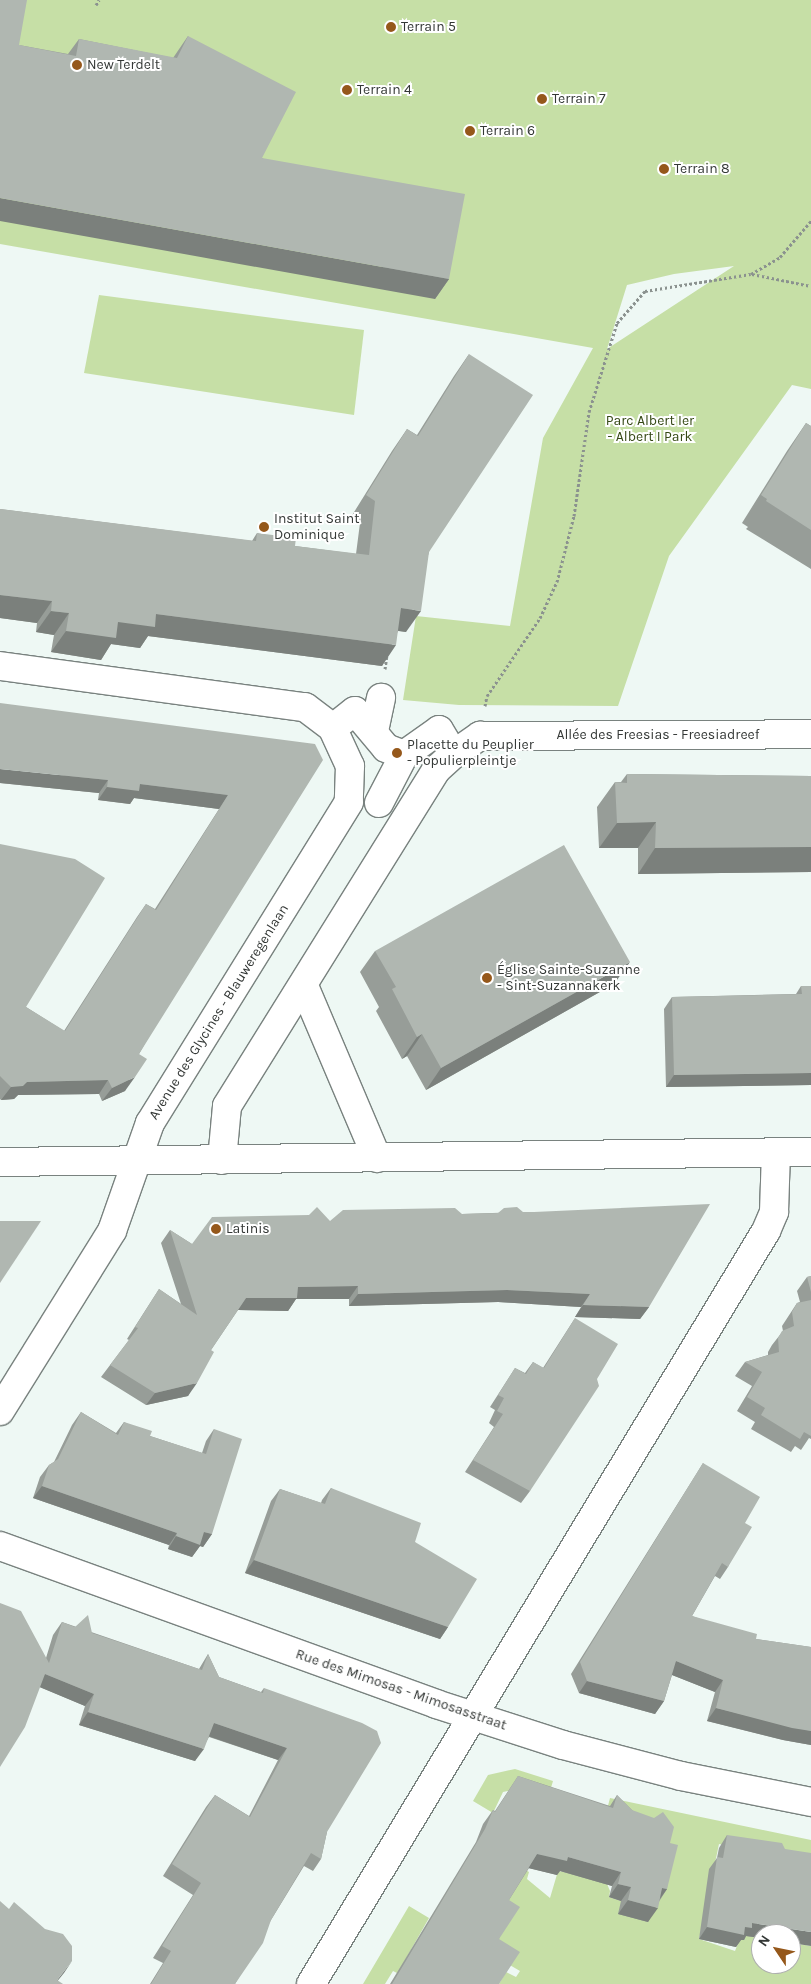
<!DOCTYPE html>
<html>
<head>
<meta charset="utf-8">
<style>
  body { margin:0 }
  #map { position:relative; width:811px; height:1984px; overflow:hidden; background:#eef8f4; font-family:Karla,sans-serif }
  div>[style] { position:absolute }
  .green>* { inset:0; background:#c6dfa6 }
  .path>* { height:3px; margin-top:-1.5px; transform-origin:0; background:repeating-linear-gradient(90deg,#8b928f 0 2.5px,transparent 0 5px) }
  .roads { filter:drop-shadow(1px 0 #79827f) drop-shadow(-1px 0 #79827f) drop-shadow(0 1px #79827f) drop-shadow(0 -1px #79827f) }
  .minor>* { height:28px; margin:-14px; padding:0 14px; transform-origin:14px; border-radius:14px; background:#fff }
  .wall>* { inset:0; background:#979d98 }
  .shaded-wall>* { inset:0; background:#7b807c }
  .building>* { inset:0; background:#b0b7b1 }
  .dots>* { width:14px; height:14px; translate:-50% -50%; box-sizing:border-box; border:2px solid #fff; border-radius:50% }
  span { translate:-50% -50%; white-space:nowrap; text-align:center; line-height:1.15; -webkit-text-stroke:4px #fff; paint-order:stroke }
  .poi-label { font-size:14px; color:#343836 }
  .left { translate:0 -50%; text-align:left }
  .park-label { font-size:14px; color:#354815 }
  .street-label { font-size:14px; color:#343836 }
  .north { position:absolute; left:751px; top:1924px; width:50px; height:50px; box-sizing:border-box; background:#fff; border:1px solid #aeafaf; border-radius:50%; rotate:304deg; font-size:14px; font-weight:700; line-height:20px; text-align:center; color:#343836 }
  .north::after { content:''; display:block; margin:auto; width:18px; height:22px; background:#95581b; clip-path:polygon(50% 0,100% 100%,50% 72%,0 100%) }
</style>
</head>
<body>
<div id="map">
  <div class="green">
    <div style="clip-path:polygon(evenodd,0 0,811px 0,811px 389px,792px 385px,669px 556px,618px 706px,459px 705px,403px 700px,416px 616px,510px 626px,543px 438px,593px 348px,0 244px,0 0,734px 266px,607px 349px,627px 285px,674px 274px,734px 266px)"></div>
    <div style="clip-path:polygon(99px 295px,364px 330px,354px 415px,84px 373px)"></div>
    <div style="clip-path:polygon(515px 1769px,553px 1781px,546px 1805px,512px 1790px,503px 1792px,493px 1813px,473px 1801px,488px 1775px)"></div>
    <div style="clip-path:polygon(610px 1798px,811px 1840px,811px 1866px,719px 1844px,699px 1939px,735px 1951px,744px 1928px,761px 1934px,761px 1964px,791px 1964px,791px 1943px,811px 1946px,811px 1984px,499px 1984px,506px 1972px,516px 1977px,520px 1971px,489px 1953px,516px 1864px,529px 1872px,527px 1879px,550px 1898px,558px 1871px,605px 1879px,610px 1891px,609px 1897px,621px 1901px,648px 1921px,604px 1821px)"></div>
    <div style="clip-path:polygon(409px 1906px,429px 1918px,400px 1969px,397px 1973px,393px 1971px,385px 1984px,363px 1984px)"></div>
  </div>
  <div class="path">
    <div style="left:96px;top:5px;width:6px;rotate:-59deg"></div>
    <div style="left:752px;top:274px;width:60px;rotate:11.5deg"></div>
    <div style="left:385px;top:669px;width:14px;rotate:-82deg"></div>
    <div style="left:485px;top:706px;width:10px;rotate:-79deg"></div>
    <div style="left:487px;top:696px;width:94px;rotate:-55.8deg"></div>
    <div style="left:540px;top:618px;width:40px;rotate:-65deg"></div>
    <div style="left:557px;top:582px;width:68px;rotate:-75.6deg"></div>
    <div style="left:574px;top:516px;width:105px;rotate:-81.8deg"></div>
    <div style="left:589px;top:412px;width:93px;rotate:-72.5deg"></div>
    <div style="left:617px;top:323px;width:43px;rotate:-48.8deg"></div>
    <div style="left:645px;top:291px;width:107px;rotate:-9.1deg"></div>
    <div style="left:751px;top:274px;width:34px;rotate:-30deg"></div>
    <div style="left:780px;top:257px;width:48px;rotate:-49.3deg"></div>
  </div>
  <div class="roads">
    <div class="minor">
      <div style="left:0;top:666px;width:308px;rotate:7.7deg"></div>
      <div style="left:305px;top:707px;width:34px;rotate:37deg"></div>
      <div style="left:332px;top:727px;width:43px;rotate:65.2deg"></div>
      <div style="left:350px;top:766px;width:36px;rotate:92deg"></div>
      <div style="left:349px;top:802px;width:378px;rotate:121.8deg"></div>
      <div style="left:150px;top:1123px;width:114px;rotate:109.4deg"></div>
      <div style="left:112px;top:1231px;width:212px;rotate:121.9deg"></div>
      <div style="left:342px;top:721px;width:16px;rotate:-38deg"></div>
      <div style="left:355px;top:711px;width:48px;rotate:50deg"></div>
      <div style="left:386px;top:748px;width:19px;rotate:21deg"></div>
      <div style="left:374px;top:731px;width:34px;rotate:-78deg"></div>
      <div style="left:379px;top:803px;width:54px;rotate:-62.5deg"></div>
      <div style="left:404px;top:755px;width:43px;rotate:-35.5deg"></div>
      <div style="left:439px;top:730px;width:12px;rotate:59deg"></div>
      <div style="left:304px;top:986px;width:187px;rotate:67deg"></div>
      <div style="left:222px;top:1160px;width:54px;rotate:-84.7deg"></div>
      <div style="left:227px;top:1106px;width:396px;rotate:-58.1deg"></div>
      <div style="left:436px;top:770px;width:24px;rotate:-42deg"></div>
      <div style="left:454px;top:754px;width:32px;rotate:-35deg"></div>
      <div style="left:480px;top:736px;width:331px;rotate:-0.3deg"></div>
      <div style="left:0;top:1162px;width:811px;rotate:-0.71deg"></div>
      <div style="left:0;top:1546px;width:464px;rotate:19.9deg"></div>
      <div style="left:436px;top:1704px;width:133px;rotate:17.9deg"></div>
      <div style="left:563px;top:1745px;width:122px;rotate:14.7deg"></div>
      <div style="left:681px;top:1776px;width:133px;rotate:11.3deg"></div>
      <div style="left:311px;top:1984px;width:880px;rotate:-58.86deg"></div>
      <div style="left:766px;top:1231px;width:21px;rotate:-67deg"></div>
      <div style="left:774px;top:1212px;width:59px;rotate:-88.1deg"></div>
    </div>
  </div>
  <div class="wall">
    <div style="clip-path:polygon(188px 36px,262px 158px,449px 279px,435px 299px,19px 45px,68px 54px,79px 39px,173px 58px)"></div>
    <div style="clip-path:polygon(469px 354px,429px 552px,406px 632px,398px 631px,382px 666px,148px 636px,140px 648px,111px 644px,101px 660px,51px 652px,54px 635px,36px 632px,37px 623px,0 618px,0 509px,252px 541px,257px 533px,295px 546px,356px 554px,360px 523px,351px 517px,392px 451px,407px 429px,417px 435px,454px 376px)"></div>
    <div style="clip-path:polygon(806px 423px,811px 426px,811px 569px,746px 529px,748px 527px,742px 523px,787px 451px)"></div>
    <div style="clip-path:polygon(315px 744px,139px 1054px,125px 1091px,102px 1101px,99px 1094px,18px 1095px,14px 1099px,1px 1100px,0 1099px,0 844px,26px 1007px,64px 1031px,137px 917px,146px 904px,155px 909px,219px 809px,134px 798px,130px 804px,98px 800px,99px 793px,0 783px)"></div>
    <div style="clip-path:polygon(627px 774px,811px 776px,811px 872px,638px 874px,638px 848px,599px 848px,597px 807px,615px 782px,621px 782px)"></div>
    <div style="clip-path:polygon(375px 951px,614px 984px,426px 1090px,407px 1056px,402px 1059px,376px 1011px,379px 1007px,360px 972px)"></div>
    <div style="clip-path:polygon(801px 986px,811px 986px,811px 1085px,666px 1087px,664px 1009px,672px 997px,796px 994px)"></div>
    <div style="clip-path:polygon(523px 1212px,649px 1307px,640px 1319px,575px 1317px,581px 1307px,498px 1302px,349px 1306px,349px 1299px,296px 1299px,288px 1311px,238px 1310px,211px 1350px,188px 1396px,146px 1405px,101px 1377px,129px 1340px,127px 1339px,159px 1289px,181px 1304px,161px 1243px,170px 1230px,192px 1244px,330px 1221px,462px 1214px)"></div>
    <div style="clip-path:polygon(811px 1276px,811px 1439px,809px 1438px,801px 1450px,795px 1446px,791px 1452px,751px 1429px,755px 1422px,737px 1411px,752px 1386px,735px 1376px,745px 1362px,768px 1355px,768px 1352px,772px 1345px,783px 1331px,782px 1326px,797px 1303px,800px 1302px,797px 1291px,807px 1277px)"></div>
    <div style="clip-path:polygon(575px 1318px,530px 1491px,521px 1503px,465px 1472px,494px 1427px,489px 1423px,495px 1410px,490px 1407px,515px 1368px,525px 1373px,533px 1362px,543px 1368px)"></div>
    <div style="clip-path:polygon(81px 1412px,116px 1433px,124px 1422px,150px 1436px,202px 1453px,206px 1441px,214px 1429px,212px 1534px,203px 1547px,200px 1546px,192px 1557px,168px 1549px,169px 1545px,33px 1498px,40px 1477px,49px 1465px,54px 1462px,72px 1425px)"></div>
    <div style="clip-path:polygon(703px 1463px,745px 1523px,728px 1567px,720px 1579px,715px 1576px,692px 1616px,756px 1639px,811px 1647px,811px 1745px,783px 1740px,707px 1721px,715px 1692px,672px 1675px,664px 1701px,655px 1714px,579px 1693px,571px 1674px,695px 1476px)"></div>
    <div style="clip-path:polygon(331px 1488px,415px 1542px,448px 1627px,440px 1639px,245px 1573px,271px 1501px,280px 1489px,321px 1503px,322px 1500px)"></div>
    <div style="clip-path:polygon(62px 1622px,199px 1669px,208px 1654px,219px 1677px,261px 1692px,264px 1688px,327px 1832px,321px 1859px,313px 1871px,304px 1866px,271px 1920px,235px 1984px,150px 1984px,163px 1963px,153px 1958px,193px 1895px,163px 1876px,206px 1807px,215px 1795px,249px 1816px,278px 1760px,209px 1737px,195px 1761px,79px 1725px,85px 1706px,40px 1687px,46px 1658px,53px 1635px)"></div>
    <div style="clip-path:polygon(518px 1776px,610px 1806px,617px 1795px,632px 1810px,670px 1843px,667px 1889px,660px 1900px,648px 1922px,618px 1914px,621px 1901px,609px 1897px,612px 1886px,560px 1871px,557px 1875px,529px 1868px,509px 1900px,499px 1939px,499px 1984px,390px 1984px,476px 1842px,483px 1824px,493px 1810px,495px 1811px)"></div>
    <div style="clip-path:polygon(727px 1835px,761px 1934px,761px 1938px,746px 1936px,744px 1940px,741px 1940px,736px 1947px,699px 1939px,709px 1869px,717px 1858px,719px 1848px)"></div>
  </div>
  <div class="shaded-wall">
    <div style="clip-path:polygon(0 198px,449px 279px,435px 299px,0 221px)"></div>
    <div style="clip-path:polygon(0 595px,52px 601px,37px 623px,0 618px)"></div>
    <div style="clip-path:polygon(401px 608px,421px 611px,406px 632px,387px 629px)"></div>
    <div style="clip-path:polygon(51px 611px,69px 613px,54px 635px,36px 632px)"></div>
    <div style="clip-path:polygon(156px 614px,396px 645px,382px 666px,148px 636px,140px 648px,111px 644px,101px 660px,51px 652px,66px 631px,118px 622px)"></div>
    <div style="clip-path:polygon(0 769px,108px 780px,99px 793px,0 783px)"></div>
    <div style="clip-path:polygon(140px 784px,228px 795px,219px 809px,134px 798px,130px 804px,98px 800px,107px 787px)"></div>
    <div style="clip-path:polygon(656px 822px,638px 848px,599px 848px,617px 823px)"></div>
    <div style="clip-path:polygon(811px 847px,811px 872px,638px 874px,655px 848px)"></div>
    <div style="clip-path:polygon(630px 962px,614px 984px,426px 1090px,441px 1068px)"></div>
    <div style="clip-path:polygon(422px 1034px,407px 1056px,402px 1059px,417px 1037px)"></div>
    <div style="clip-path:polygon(811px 1073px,811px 1085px,666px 1087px,674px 1075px)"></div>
    <div style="clip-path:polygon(135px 1077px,125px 1091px,102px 1101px,112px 1088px)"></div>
    <div style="clip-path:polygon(108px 1080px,99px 1094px,18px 1095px,14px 1099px,1px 1100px,11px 1087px,27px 1082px)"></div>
    <div style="clip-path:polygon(358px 1286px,349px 1299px,296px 1299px,288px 1311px,238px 1310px,246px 1298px,298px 1287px)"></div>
    <div style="clip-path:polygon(507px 1290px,590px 1294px,581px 1307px,498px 1302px,349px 1306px,358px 1294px)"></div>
    <div style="clip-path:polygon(583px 1305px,649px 1307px,640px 1319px,575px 1317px)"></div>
    <div style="clip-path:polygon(197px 1383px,188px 1396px,146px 1405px,155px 1393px)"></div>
    <div style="clip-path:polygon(42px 1486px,177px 1533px,169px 1545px,33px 1498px)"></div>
    <div style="clip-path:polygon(204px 1532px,212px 1534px,203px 1547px,200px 1546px,192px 1557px,168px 1549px,176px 1536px)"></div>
    <div style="clip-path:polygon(254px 1560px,448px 1627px,440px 1639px,245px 1573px)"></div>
    <div style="clip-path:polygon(676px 1661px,723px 1680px,715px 1692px,667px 1673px)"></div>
    <div style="clip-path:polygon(45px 1674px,94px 1694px,85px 1706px,37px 1686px)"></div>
    <div style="clip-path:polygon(587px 1681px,664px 1701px,655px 1714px,579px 1693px)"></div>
    <div style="clip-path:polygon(716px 1708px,811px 1731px,811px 1745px,783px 1740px,707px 1721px)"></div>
    <div style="clip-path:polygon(88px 1712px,204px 1749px,195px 1761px,79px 1725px)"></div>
    <div style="clip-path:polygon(214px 1723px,287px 1748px,278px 1760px,205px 1735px)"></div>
    <div style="clip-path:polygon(537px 1854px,568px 1857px,621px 1872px,612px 1886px,560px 1871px,557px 1875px,528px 1868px)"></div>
    <div style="clip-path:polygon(618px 1884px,631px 1887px,621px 1901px,609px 1897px)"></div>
    <div style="clip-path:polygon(662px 1888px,667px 1889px,657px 1903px)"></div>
    <div style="clip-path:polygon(628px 1900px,658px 1908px,648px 1922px,618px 1914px)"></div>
    <div style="clip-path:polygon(752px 1923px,811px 1932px,811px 1946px,791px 1943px,791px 1934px,761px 1934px,761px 1938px,746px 1936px,744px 1940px,741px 1940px,736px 1947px,699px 1939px,707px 1927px,745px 1927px)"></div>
    <div style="clip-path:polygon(72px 1961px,64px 1973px,55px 1984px,54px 1984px)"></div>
  </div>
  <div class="building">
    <div style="clip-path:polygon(0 0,27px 0,19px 45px,76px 56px,79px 39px,177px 58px,188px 36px,296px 92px,262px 158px,465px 194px,449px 279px,0 198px)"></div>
    <div style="clip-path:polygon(469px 354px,533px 395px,429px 552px,421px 611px,401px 608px,396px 645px,156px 614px,155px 627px,118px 622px,116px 638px,66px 631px,69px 613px,51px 611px,52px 601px,0 595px,0 509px,256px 541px,257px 533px,296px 538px,295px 546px,369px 555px,375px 501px,366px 495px,407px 429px,418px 436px)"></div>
    <div style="clip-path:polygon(806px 423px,811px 426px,811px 530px,766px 501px,767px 499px,761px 495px)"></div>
    <div style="clip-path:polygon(0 703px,315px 744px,323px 760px,139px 1054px,147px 1059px,135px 1077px,112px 1088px,108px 1080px,27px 1082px,23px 1086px,11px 1087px,0 1076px,0 844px,75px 859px,105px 878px,26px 1007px,65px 1031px,146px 904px,156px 910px,228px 795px,140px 784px,139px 791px,107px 787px,108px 780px,0 769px)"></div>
    <div style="clip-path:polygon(627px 774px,811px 776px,811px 847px,655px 848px,656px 822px,617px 823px,615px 782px,627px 783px)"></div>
    <div style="clip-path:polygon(564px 845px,630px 962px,441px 1068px,422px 1034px,417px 1037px,392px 989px,396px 987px,375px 951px)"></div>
    <div style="clip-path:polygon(801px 986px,811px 986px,811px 1073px,674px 1075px,672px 997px,802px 994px)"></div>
    <div style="clip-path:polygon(710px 1204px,649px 1307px,583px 1305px,590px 1294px,507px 1290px,358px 1294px,358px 1286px,298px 1287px,297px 1298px,246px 1298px,211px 1350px,214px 1352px,197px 1383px,155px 1393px,110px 1365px,138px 1328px,135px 1327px,159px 1289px,197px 1315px,170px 1230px,192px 1244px,212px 1217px,309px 1215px,317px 1207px,330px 1221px,343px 1210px,455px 1208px,462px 1214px,498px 1213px,504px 1208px,517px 1207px,523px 1212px,534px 1212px)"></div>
    <div style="clip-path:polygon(0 1221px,41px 1221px,0 1283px)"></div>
    <div style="clip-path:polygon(811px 1276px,811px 1292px,807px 1277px)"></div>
    <div style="clip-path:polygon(811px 1300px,811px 1436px,804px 1432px,800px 1439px,761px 1415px,765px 1408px,747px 1397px,762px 1372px,745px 1362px,779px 1352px,778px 1338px,782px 1331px,794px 1326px,792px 1312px,797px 1303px)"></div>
    <div style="clip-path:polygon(575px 1318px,618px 1344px,597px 1379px,599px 1386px,530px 1491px,473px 1460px,503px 1414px,497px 1411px,504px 1398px,498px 1395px,515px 1368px,526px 1374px,533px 1362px,544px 1368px)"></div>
    <div style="clip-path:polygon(81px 1412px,118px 1435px,124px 1422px,152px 1431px,150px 1436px,206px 1454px,214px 1429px,242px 1439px,212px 1534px,204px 1532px,200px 1545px,176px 1536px,177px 1533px,42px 1486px,49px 1465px,58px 1459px)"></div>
    <div style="clip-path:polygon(703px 1463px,760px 1497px,745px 1523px,752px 1527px,728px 1567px,722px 1563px,692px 1616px,757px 1634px,756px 1639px,811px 1647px,811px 1731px,792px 1728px,716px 1708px,723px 1680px,676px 1661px,664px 1701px,587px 1681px,580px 1662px)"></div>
    <div style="clip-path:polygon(331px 1488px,421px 1523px,415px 1542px,477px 1579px,448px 1627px,254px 1560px,280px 1489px,325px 1504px)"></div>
    <div style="clip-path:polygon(0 1603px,21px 1611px,49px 1663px,62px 1622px,75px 1627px,88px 1615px,92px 1633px,202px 1670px,208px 1654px,219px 1677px,263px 1693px,264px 1688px,362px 1723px,377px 1731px,381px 1743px,327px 1832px,321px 1859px,311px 1853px,271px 1920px,263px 1943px,235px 1984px,151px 1984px,171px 1951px,162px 1946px,201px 1883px,172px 1864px,215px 1795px,250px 1817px,287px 1748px,214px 1723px,204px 1749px,88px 1712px,94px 1694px,45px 1674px,25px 1727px,0 1767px)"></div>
    <div style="clip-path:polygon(518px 1776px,613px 1808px,617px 1795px,632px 1810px,654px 1818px,663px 1812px,674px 1827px,670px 1843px,678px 1845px,667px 1889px,662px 1888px,658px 1908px,628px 1900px,631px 1887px,618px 1884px,621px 1872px,568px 1857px,567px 1861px,537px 1854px,509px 1900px,520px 1907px,499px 1939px,520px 1952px,499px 1984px,392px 1984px,485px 1829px,493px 1810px,495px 1812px)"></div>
    <div style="clip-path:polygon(727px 1835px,782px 1843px,785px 1849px,811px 1853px,811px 1932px,752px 1923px,752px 1928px,745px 1927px,744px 1935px,707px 1927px,717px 1857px,723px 1858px)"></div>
    <div style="clip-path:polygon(0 1901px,9px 1909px,14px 1902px,45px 1929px,63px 1934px,72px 1946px,72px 1961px,57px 1980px,63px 1984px,0 1984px)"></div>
  </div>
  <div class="dots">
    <div style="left:391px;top:27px;background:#95581b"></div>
    <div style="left:77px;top:65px;background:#95581b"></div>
    <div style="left:347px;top:90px;background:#95581b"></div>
    <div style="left:542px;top:99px;background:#95581b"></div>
    <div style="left:470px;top:131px;background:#95581b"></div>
    <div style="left:664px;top:169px;background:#95581b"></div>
    <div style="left:264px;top:527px;background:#95581b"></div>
    <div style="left:397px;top:753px;background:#95581b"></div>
    <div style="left:487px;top:978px;background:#95581b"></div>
    <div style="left:216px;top:1229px;background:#95581b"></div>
  </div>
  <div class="poi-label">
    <span class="left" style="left:401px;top:27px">Terrain 5</span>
    <span class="left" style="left:87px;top:65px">New Terdelt</span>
    <span class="left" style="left:357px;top:90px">Terrain 4</span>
    <span class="left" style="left:552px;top:99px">Terrain 7</span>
    <span class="left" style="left:480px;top:131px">Terrain 6</span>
    <span class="left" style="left:674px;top:169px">Terrain 8</span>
    <span class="left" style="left:274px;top:527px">Institut Saint<br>Dominique</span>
    <span class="left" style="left:407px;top:753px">Placette du Peuplier<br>- Populierpleintje</span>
    <span class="left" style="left:497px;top:978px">Église Sainte-Suzanne<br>- Sint-Suzannakerk</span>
    <span class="left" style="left:226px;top:1229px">Latinis</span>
  </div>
  <div class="park-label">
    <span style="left:650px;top:429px">Parc Albert Ier<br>- Albert I Park</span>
  </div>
  <div class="street-label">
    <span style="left:658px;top:735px">Allée des Freesias - Freesiadreef</span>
    <span style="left:219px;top:1012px;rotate:-58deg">Avenue des Glycines - Blauweregenlaan</span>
    <span style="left:401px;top:1690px;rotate:19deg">Rue des Mimosas - Mimosasstraat</span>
  </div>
  <div class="north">N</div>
</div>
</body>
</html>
